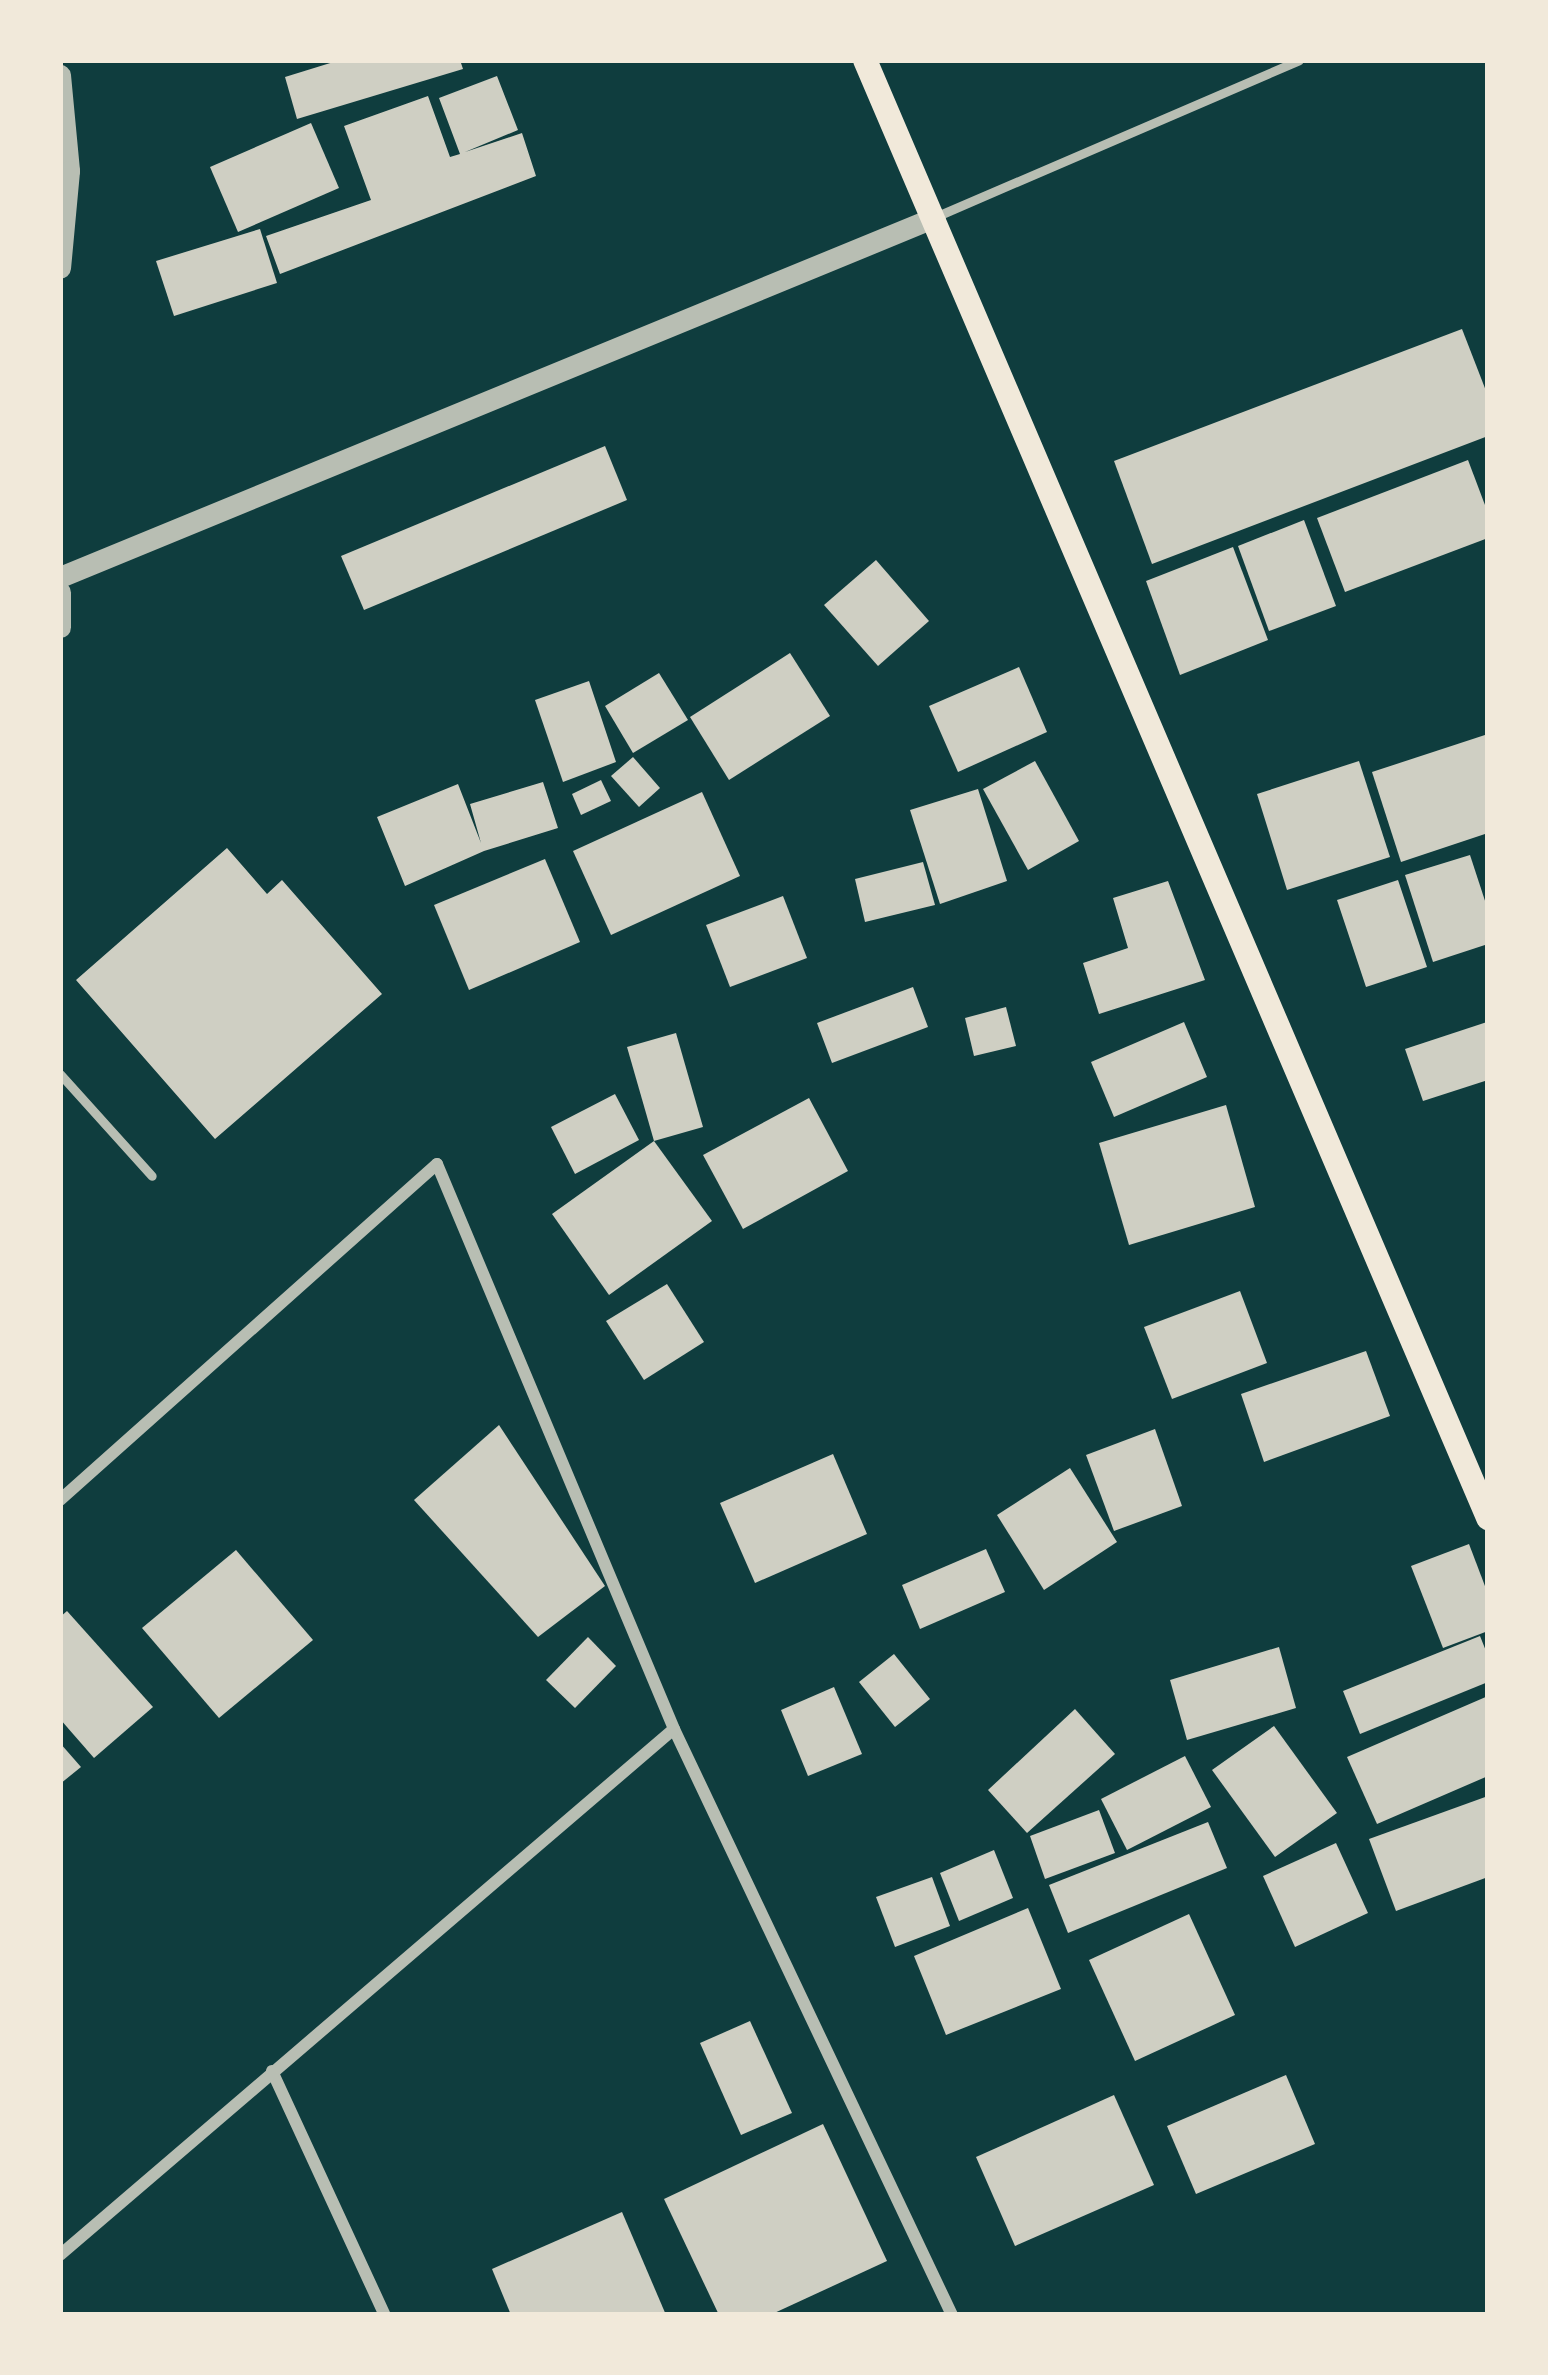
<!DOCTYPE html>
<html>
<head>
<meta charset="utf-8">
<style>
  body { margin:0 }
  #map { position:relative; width:1548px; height:2375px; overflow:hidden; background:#0f3d3e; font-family:Roboto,sans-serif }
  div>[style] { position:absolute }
  .building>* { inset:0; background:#cfcfc3 }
  .service>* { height:9px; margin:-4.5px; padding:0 4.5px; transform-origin:4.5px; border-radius:4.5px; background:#b8beb3 }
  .minor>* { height:12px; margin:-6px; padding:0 6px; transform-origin:6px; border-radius:6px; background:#b8beb3 }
  .tertiary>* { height:21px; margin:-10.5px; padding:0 10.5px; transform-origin:10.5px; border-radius:10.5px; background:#b8beb3 }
  .secondary>* { height:24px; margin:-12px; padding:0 12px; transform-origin:12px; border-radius:12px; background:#f1e9da }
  span { translate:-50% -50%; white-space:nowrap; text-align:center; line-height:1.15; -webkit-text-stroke:10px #f1e9da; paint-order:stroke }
  .frame { position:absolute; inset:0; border:63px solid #f1e9da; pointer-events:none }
</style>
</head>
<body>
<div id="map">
  <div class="building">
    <div style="clip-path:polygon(340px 60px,460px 60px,463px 69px,297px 119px,285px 77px)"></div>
    <div style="clip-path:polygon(497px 76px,518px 130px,465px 152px,522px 133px,536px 176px,280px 274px,266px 236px,371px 200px,344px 126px,428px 96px,450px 157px,460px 154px,439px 98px)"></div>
    <div style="clip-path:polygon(311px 123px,339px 188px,238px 232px,210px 167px)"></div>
    <div style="clip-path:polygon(260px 229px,277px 283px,174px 316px,156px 261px)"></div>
    <div style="clip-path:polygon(1462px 329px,1488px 396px,1488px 436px,1152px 564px,1114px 461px)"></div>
    <div style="clip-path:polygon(605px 446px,627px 500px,364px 610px,341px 556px)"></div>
    <div style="clip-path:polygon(1468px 460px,1488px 513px,1488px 538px,1345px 592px,1317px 518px)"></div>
    <div style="clip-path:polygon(1304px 520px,1336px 606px,1269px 631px,1238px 546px)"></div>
    <div style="clip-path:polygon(1233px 547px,1268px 640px,1180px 675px,1146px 581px)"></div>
    <div style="clip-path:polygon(876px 560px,929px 621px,878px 666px,824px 605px)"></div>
    <div style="clip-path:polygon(790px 653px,830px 716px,729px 780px,690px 717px)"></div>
    <div style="clip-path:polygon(1019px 667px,1047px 732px,958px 772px,929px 706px)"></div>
    <div style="clip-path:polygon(659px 673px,688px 720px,633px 753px,605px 706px)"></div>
    <div style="clip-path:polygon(589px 681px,616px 762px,563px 782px,535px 700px)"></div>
    <div style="clip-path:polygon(1488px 734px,1488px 833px,1401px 862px,1372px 772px)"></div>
    <div style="clip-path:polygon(633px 757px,660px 788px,639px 807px,611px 776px)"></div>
    <div style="clip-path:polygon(1035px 761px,1079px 841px,1028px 870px,983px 789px)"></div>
    <div style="clip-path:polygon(1359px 761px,1390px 857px,1287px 890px,1257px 794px)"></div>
    <div style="clip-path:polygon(601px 780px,611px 801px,581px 815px,572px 794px)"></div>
    <div style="clip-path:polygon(543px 782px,558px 828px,484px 851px,405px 886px,377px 817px,458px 784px,481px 843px,470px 804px)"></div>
    <div style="clip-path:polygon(978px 789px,1007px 881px,940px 904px,910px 810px)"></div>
    <div style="clip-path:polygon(702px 792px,740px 876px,611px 935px,573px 851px)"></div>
    <div style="clip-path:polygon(227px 848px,267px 894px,282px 880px,382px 994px,215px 1139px,76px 980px)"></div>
    <div style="clip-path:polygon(1470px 855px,1488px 910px,1488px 944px,1433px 962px,1405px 875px)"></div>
    <div style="clip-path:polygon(545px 859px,580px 942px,469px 990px,434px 905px)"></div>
    <div style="clip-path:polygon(923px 862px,935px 905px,865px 922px,855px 879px)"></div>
    <div style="clip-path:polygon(1398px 880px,1427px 967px,1366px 987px,1337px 900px)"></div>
    <div style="clip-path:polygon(1168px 881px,1205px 980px,1099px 1014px,1083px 963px,1128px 948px,1113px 898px)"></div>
    <div style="clip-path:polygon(783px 896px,807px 958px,730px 987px,706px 925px)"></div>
    <div style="clip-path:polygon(913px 987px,928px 1027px,832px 1063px,817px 1023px)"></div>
    <div style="clip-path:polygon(1006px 1007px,1016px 1046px,974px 1056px,965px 1018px)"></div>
    <div style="clip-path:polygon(1184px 1022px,1207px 1077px,1114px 1117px,1091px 1062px)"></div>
    <div style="clip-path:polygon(1487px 1022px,1488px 1080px,1423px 1101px,1405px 1049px)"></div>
    <div style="clip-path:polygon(676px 1033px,703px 1127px,654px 1141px,627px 1047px)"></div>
    <div style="clip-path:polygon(615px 1094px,639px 1140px,575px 1174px,551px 1127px)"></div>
    <div style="clip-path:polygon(809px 1098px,848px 1171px,743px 1229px,703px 1155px)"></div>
    <div style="clip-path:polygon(1226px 1105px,1255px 1207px,1129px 1245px,1099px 1143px)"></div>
    <div style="clip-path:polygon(654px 1141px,712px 1221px,609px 1295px,552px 1214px)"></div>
    <div style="clip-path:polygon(667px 1284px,704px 1342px,644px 1380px,606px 1321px)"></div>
    <div style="clip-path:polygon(1240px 1291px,1267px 1363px,1172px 1399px,1144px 1327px)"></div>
    <div style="clip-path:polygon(1366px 1351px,1390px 1416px,1264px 1462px,1241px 1394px)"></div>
    <div style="clip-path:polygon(499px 1425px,605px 1586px,538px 1637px,414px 1500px)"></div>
    <div style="clip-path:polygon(1155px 1429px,1182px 1506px,1114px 1531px,1086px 1455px)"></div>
    <div style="clip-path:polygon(833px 1454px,867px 1534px,755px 1583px,720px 1503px)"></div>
    <div style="clip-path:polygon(1070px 1468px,1117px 1542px,1044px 1590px,997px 1515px)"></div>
    <div style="clip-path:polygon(1469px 1544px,1488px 1594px,1488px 1631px,1443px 1648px,1411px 1566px)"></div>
    <div style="clip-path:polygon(986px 1549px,1005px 1592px,920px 1629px,902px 1585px)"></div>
    <div style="clip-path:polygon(236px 1550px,313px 1640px,219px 1718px,142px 1628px)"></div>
    <div style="clip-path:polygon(67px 1611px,153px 1707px,94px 1758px,60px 1719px,60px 1617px)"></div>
    <div style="clip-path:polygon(1480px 1636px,1488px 1656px,1488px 1682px,1360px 1734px,1343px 1691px)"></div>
    <div style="clip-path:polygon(588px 1637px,616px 1666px,575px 1708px,546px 1680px)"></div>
    <div style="clip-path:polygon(1279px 1647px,1296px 1708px,1187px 1740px,1170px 1680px)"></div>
    <div style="clip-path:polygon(894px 1654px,930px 1699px,895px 1727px,859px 1682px)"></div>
    <div style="clip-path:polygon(834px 1687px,862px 1754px,808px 1776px,781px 1710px)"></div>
    <div style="clip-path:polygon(1488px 1696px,1488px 1776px,1377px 1824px,1347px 1757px)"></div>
    <div style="clip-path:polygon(1075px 1709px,1115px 1754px,1027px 1833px,988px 1790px)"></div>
    <div style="clip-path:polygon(1274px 1726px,1337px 1813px,1275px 1857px,1212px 1770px)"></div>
    <div style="clip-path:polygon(60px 1743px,81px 1767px,60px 1784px)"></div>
    <div style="clip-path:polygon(1185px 1756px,1211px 1807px,1127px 1850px,1101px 1799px)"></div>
    <div style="clip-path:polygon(1488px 1796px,1488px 1877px,1396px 1911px,1369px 1839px)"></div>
    <div style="clip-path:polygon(1099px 1810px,1115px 1853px,1045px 1879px,1030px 1836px)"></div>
    <div style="clip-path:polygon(1208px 1822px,1227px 1868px,1068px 1933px,1049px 1885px)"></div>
    <div style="clip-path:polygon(1336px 1843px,1368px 1913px,1295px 1947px,1263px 1876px)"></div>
    <div style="clip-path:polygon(994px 1850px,1013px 1898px,959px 1921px,940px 1873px)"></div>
    <div style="clip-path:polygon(932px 1877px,950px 1926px,895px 1947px,876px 1897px)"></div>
    <div style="clip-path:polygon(1028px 1908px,1061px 1989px,946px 2035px,914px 1956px)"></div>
    <div style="clip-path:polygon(1189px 1914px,1235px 2015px,1135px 2061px,1089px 1960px)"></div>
    <div style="clip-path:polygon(750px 2021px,792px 2113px,741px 2135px,700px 2043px)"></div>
    <div style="clip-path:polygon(1286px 2075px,1315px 2144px,1196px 2194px,1167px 2126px)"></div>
    <div style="clip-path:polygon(1114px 2095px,1154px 2185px,1015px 2246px,976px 2157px)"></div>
    <div style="clip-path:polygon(823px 2124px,887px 2261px,770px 2315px,719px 2315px,664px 2199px)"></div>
    <div style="clip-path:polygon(622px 2212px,666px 2315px,511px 2315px,492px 2269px)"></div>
  </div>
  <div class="service">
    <div style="left:935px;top:217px;width:396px;rotate:-23.3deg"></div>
    <div style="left:60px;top:1074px;width:137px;rotate:48deg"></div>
  </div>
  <div class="minor">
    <div style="left:60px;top:1500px;width:505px;rotate:-41.71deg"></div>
    <div style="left:437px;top:1164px;width:613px;rotate:67.24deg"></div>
    <div style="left:674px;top:1729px;width:649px;rotate:64.62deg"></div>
    <div style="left:272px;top:2071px;width:269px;rotate:65.2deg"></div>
    <div style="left:60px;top:2255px;width:808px;rotate:-40.59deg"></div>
  </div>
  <div class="tertiary">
    <div style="left:60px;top:75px;width:96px;rotate:84.6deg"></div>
    <div style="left:69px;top:171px;width:97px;rotate:95.3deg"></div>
    <div style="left:60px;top:577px;width:946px;rotate:-22.36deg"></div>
    <div style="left:60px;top:592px;width:35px;rotate:90deg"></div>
  </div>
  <div class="secondary">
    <div style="left:865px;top:60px;width:1586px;rotate:66.86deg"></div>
  </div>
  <div class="frame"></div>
</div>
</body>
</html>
